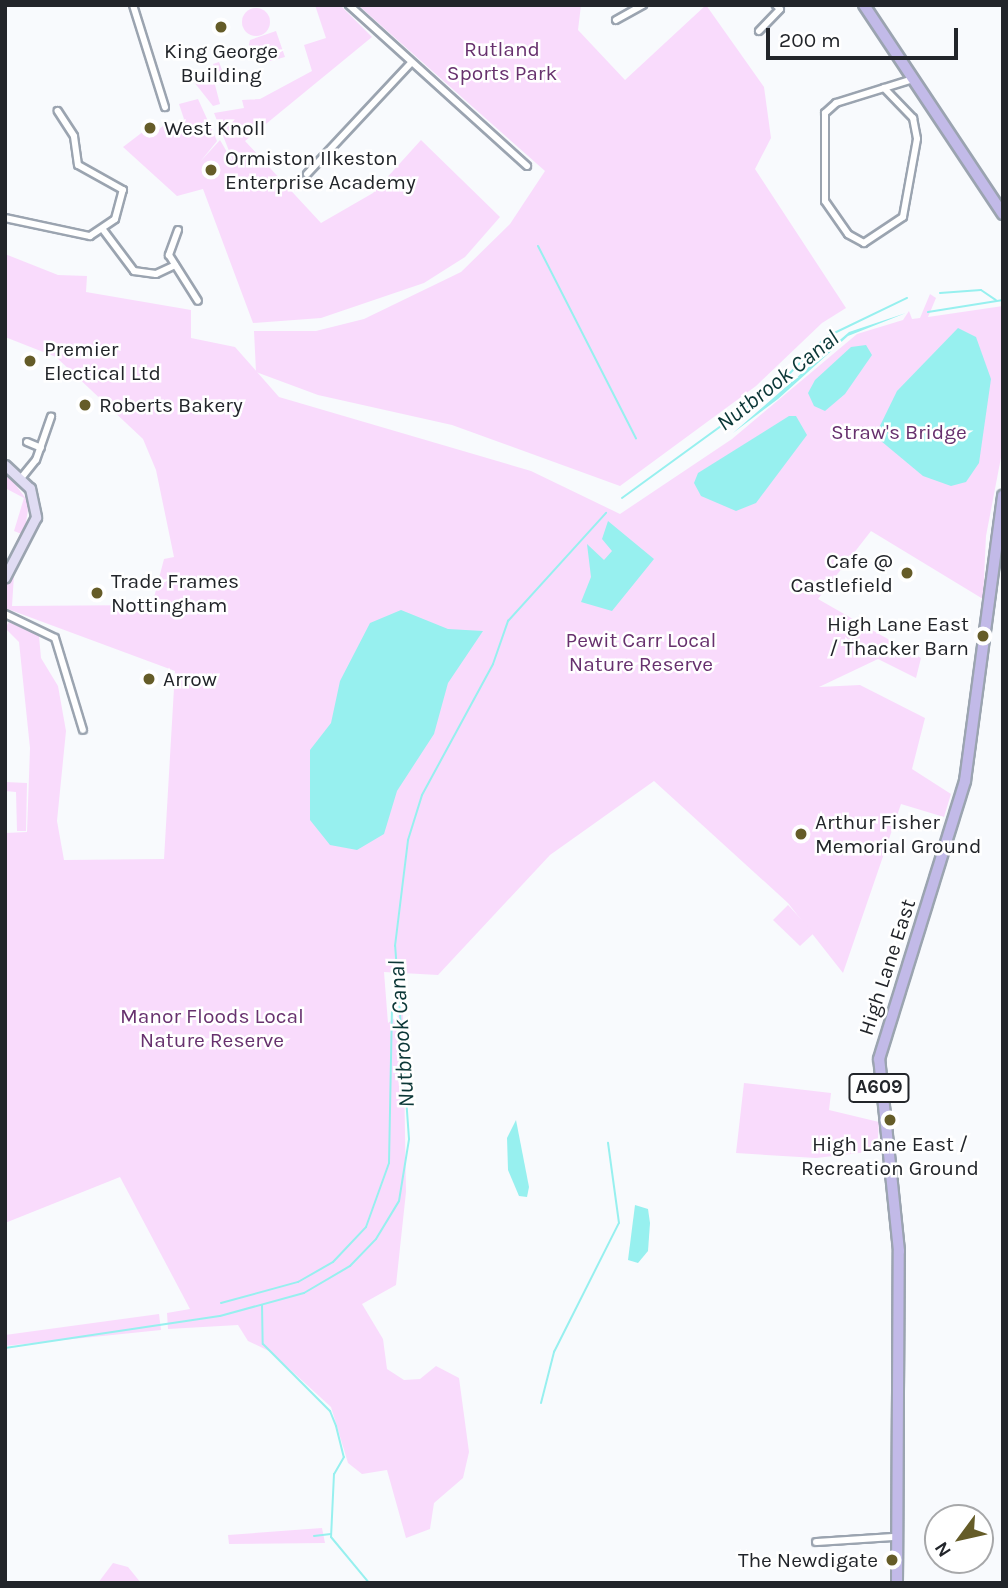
<!DOCTYPE html>
<html>
<head>
<meta charset="utf-8">
<style>
  body { margin:0 }
  #map { position:relative; width:1008px; height:1588px; overflow:hidden; background:#f8fafd; font-family:Karla,sans-serif }
  div>[style] { position:absolute }
  .green>* { inset:0; background:#f9dbfc }
  .round { border-radius:50% }
  .water>* { inset:0; background:#97f0ef }
  .stream>* { height:2px; margin:-1px; padding:0 1px; transform-origin:1px; border-radius:1px; background:#97f0ef }
  .roads { filter:drop-shadow(2px 0 #9ba4b0) drop-shadow(-2px 0 #9ba4b0) drop-shadow(0 2px #9ba4b0) drop-shadow(0 -2px #9ba4b0) }
  .street>* { height:6px; margin:-3px; padding:0 3px; transform-origin:3px; border-radius:3px; background:#fff }
  .secondary>* { height:9px; margin:-4.5px; padding:0 4.5px; transform-origin:4.5px; border-radius:4.5px; background:#e0dcf3 }
  .primary>* { height:10px; margin:-5px; padding:0 5px; transform-origin:5px; border-radius:5px; background:#c2bae8 }
  .dots>* { width:19px; height:19px; translate:-50% -50%; box-sizing:border-box; border:4px solid #fff; border-radius:50% }
  span { translate:-50% -50%; white-space:nowrap; text-align:center; line-height:1.15; -webkit-text-stroke:5px #fff; paint-order:stroke }
  .shield-label span { padding:2px 5px; background:#fff; border:2px solid; border-radius:5px; -webkit-text-stroke-width:0 }
  .shield-label { font-size:19px; color:#22252a; font-weight:700 }
  .park-label { font-size:21px; color:#67316e }
  .poi-label { font-size:21px; color:#22252a }
  .left { translate:0 -50%; text-align:left }
  .right { translate:-100% -50%; text-align:right }
  .street-label { font-size:21px; color:#22252a }
  .water-label { font-size:23px; color:#0b3737; font-style:italic }
  .frame { position:absolute; inset:0; border:7px solid #22252a; pointer-events:none }
  .north { position:absolute; left:924px; top:1504px; width:70px; height:70px; box-sizing:border-box; background:#fff; border:2px solid #a7a8aa; border-radius:50%; rotate:237deg; font-size:19px; font-weight:700; line-height:28px; text-align:center; color:#22252a }
  .north::after { content:''; display:block; margin:auto; width:24px; height:32px; background:#655c28; clip-path:polygon(50% 0,100% 100%,50% 72%,0 100%) }
  .scale { position:absolute; left:766px; top:28px; width:192px; height:32px; box-sizing:border-box; border:4px solid #22252a; border-top:0; padding-left:9px; font-size:21px; line-height:24px; white-space:nowrap; color:#22252a; -webkit-text-stroke:5px #fff; paint-order:stroke }
</style>
</head>
<body>
<div id="map">
  <div class="green">
    <div style="clip-path:polygon(315px 5px,340px 5px,372px 37px,245px 141px,321px 223px,373px 193px,421px 140px,500px 217px,465px 257px,424px 283px,321px 318px,253px 323px,203px 189px,177px 196px,123px 147px,144px 131px,149px 138px,164px 125px,170px 130px,184px 119px,179px 104px,198px 99px,217px 141px,200px 162px,220px 140px,235px 166px,214px 113px,244px 108px,242px 100px,260px 99px,312px 71px,304px 45px,326px 38px)"></div>
    <div style="clip-path:polygon(358px 5px,581px 5px,578px 30px,625px 80px,706px 5px,764px 87px,771px 138px,755px 169px,846px 308px,822px 323px,756px 386px,620px 486px,452px 425px,318px 395px,256px 372px,254px 331px,316px 331px,364px 319px,461px 272px,510px 224px,545px 171px)"></div>
    <div class="round" style="left:242px;top:8px;width:28px;height:28px"></div>
    <div style="clip-path:polygon(276px 31px,285px 57px,270px 61px,261px 52px,246px 57px,250px 40px)"></div>
    <div style="clip-path:polygon(219px 62px,224px 75px,214px 81px,220px 104px,213px 106px,194px 82px,217px 73px,213px 64px)"></div>
    <div style="clip-path:polygon(5px 254px,58px 275px,87px 276px,86px 292px,191px 310px,191px 338px,235px 347px,279px 397px,531px 471px,620px 514px,732px 439px,857px 334px,903px 320px,909px 311px,912px 319px,920px 318px,930px 294px,936px 298px,928px 317px,1003px 306px,1003px 447px,986px 536px,983px 599px,871px 531px,818px 599px,921px 658px,916px 678px,878px 659px,819px 687px,860px 685px,925px 718px,912px 769px,951px 794px,944px 817px,901px 804px,843px 973px,788px 903px,654px 781px,550px 855px,438px 975px,384px 972px,388px 1023px,403px 1012px,406px 1192px,396px 1285px,362px 1304px,383px 1339px,387px 1369px,404px 1380px,420px 1379px,436px 1366px,459px 1378px,469px 1452px,463px 1478px,434px 1503px,430px 1529px,406px 1538px,387px 1470px,362px 1474px,348px 1463px,331px 1407px,271px 1352px,248px 1341px,238px 1325px,168px 1329px,167px 1313px,190px 1309px,120px 1177px,5px 1223px,5px 833px,27px 832px,30px 748px,19px 642px,5px 628px,9px 622px,39px 636px,41px 658px,58px 686px,66px 731px,57px 821px,64px 860px,164px 859px,175px 671px,5px 608px,5px 586px,14px 575px,12px 606px,152px 605px,164px 559px,174px 557px,156px 470px,143px 439px,56px 357px,5px 337px)"></div>
    <div style="clip-path:polygon(7px 473px,29px 503px,24px 535px,14px 531px,24px 498px,5px 488px)"></div>
    <div style="clip-path:polygon(5px 782px,27px 783px,26px 831px,17px 831px,16px 792px,5px 791px)"></div>
    <div style="clip-path:polygon(788px 905px,814px 933px,800px 946px,773px 920px)"></div>
    <div style="clip-path:polygon(744px 1083px,831px 1093px,829px 1110px,879px 1122px,877px 1151px,816px 1158px,736px 1153px)"></div>
    <div style="clip-path:polygon(159px 1314px,161px 1330px,5px 1346px,5px 1335px)"></div>
    <div style="clip-path:polygon(322px 1528px,325px 1543px,229px 1544px,228px 1535px)"></div>
    <div style="clip-path:polygon(113px 1563px,128px 1567px,141px 1583px,98px 1583px)"></div>
  </div>
  <div class="water">
    <div style="clip-path:polygon(906px 313px,848px 336px,778px 399px,733px 433px,849px 332px)"></div>
    <div style="clip-path:polygon(958px 328px,976px 337px,991px 379px,979px 463px,966px 482px,951px 486px,923px 476px,875px 436px,897px 391px)"></div>
    <div style="clip-path:polygon(866px 345px,872px 355px,845px 394px,825px 411px,814px 406px,808px 393px,815px 380px,851px 347px)"></div>
    <div style="clip-path:polygon(789px 416px,796px 416px,807px 435px,756px 503px,736px 511px,701px 496px,694px 483px,698px 473px)"></div>
    <div style="clip-path:polygon(608px 521px,654px 559px,612px 611px,581px 602px,591px 577px,587px 544px,604px 560px,612px 551px,602px 539px)"></div>
    <div style="clip-path:polygon(401px 610px,448px 629px,483px 631px,448px 683px,434px 734px,397px 791px,384px 834px,357px 850px,330px 845px,310px 820px,310px 750px,331px 723px,340px 681px,370px 623px)"></div>
    <div style="clip-path:polygon(516px 1120px,529px 1187px,527px 1197px,519px 1196px,508px 1170px,507px 1138px)"></div>
    <div style="clip-path:polygon(635px 1205px,648px 1209px,650px 1223px,648px 1251px,638px 1263px,628px 1260px)"></div>
  </div>
  <div class="stream">
    <div style="left:538px;top:246px;width:216px;rotate:63deg"></div>
    <div style="left:940px;top:293px;width:41px;rotate:-4.2deg"></div>
    <div style="left:981px;top:290px;width:18px;rotate:34deg"></div>
    <div style="left:928px;top:312px;width:76px;rotate:-9.1deg"></div>
    <div style="left:622px;top:498px;width:195px;rotate:-36deg"></div>
    <div style="left:780px;top:383px;width:65px;rotate:-45deg"></div>
    <div style="left:826px;top:337px;width:90px;rotate:-25.7deg"></div>
    <div style="left:221px;top:1303px;width:80px;rotate:-15.3deg"></div>
    <div style="left:298px;top:1282px;width:40px;rotate:-29.7deg"></div>
    <div style="left:333px;top:1262px;width:48px;rotate:-46.7deg"></div>
    <div style="left:366px;top:1227px;width:68px;rotate:-70.2deg"></div>
    <div style="left:389px;top:1163px;width:151px;rotate:-88.9deg"></div>
    <div style="left:262px;top:1305px;width:39px;rotate:89deg"></div>
    <div style="left:263px;top:1344px;width:95px;rotate:45deg"></div>
    <div style="left:330px;top:1411px;width:16px;rotate:68deg"></div>
    <div style="left:336px;top:1426px;width:32px;rotate:76deg"></div>
    <div style="left:344px;top:1457px;width:20px;rotate:120deg"></div>
    <div style="left:334px;top:1474px;width:63px;rotate:92.7deg"></div>
    <div style="left:331px;top:1537px;width:60px;rotate:50.4deg"></div>
    <div style="left:5px;top:1348px;width:217px;rotate:-8.5deg"></div>
    <div style="left:220px;top:1316px;width:87px;rotate:-15.3deg"></div>
    <div style="left:304px;top:1293px;width:53px;rotate:-30.4deg"></div>
    <div style="left:350px;top:1266px;width:37px;rotate:-46deg"></div>
    <div style="left:376px;top:1239px;width:44px;rotate:-58.8deg"></div>
    <div style="left:399px;top:1201px;width:63px;rotate:-80.8deg"></div>
    <div style="left:409px;top:1139px;width:194px;rotate:-94.1deg"></div>
    <div style="left:395px;top:946px;width:107px;rotate:-83deg"></div>
    <div style="left:408px;top:840px;width:47px;rotate:-72.7deg"></div>
    <div style="left:422px;top:795px;width:149px;rotate:-61.5deg"></div>
    <div style="left:493px;top:664px;width:46px;rotate:-70.8deg"></div>
    <div style="left:508px;top:621px;width:146px;rotate:-47.8deg"></div>
    <div style="left:541px;top:1403px;width:53px;rotate:-75.7deg"></div>
    <div style="left:554px;top:1352px;width:144px;rotate:-63.3deg"></div>
    <div style="left:619px;top:1223px;width:81px;rotate:-97.8deg"></div>
    <div style="left:314px;top:1536px;width:17px;rotate:-7deg"></div>
  </div>
  <div class="roads">
    <div class="street">
      <div style="left:133px;top:5px;width:107px;rotate:72.6deg"></div>
      <div style="left:349px;top:5px;width:240px;rotate:42.1deg"></div>
      <div style="left:616px;top:20px;width:31px;rotate:-29deg"></div>
      <div style="left:759px;top:31px;width:30px;rotate:-46deg"></div>
      <div style="left:780px;top:9px;width:6px;rotate:-135deg"></div>
      <div style="left:884px;top:88px;width:42px;rotate:46deg"></div>
      <div style="left:913px;top:118px;width:21px;rotate:79deg"></div>
      <div style="left:917px;top:139px;width:79px;rotate:100.2deg"></div>
      <div style="left:903px;top:217px;width:47px;rotate:146.3deg"></div>
      <div style="left:864px;top:243px;width:18px;rotate:-151deg"></div>
      <div style="left:848px;top:234px;width:40px;rotate:-124.9deg"></div>
      <div style="left:825px;top:201px;width:88px;rotate:-90deg"></div>
      <div style="left:825px;top:113px;width:15px;rotate:-42deg"></div>
      <div style="left:836px;top:103px;width:77px;rotate:-17.3deg"></div>
      <div style="left:307px;top:174px;width:151px;rotate:-46.9deg"></div>
      <div style="left:5px;top:218px;width:87px;rotate:12deg"></div>
      <div style="left:90px;top:236px;width:30px;rotate:-34deg"></div>
      <div style="left:115px;top:219px;width:30px;rotate:-75deg"></div>
      <div style="left:123px;top:190px;width:51px;rotate:-150.9deg"></div>
      <div style="left:78px;top:165px;width:29px;rotate:-98deg"></div>
      <div style="left:74px;top:136px;width:30px;rotate:-123deg"></div>
      <div style="left:178px;top:230px;width:27px;rotate:110deg"></div>
      <div style="left:169px;top:255px;width:54px;rotate:57.8deg"></div>
      <div style="left:104px;top:231px;width:50px;rotate:53.1deg"></div>
      <div style="left:134px;top:271px;width:22px;rotate:8deg"></div>
      <div style="left:156px;top:274px;width:21px;rotate:-25deg"></div>
      <div style="left:27px;top:442px;width:15px;rotate:23deg"></div>
      <div style="left:22px;top:477px;width:22px;rotate:-51deg"></div>
      <div style="left:36px;top:460px;width:46px;rotate:-70.8deg"></div>
      <div style="left:5px;top:614px;width:55px;rotate:25.6deg"></div>
      <div style="left:55px;top:638px;width:96px;rotate:73.1deg"></div>
      <div style="left:816px;top:1542px;width:78px;rotate:-3.7deg"></div>
    </div>
    <div class="secondary">
      <div style="left:5px;top:465px;width:34px;rotate:43deg"></div>
      <div style="left:30px;top:488px;width:30px;rotate:78deg"></div>
      <div style="left:36px;top:517px;width:68px;rotate:117.3deg"></div>
    </div>
    <div class="primary">
      <div style="left:864px;top:5px;width:251px;rotate:56.4deg"></div>
      <div style="left:897px;top:1583px;width:332px;rotate:-89.7deg"></div>
      <div style="left:899px;top:1251px;width:193px;rotate:-95.9deg"></div>
      <div style="left:879px;top:1059px;width:291px;rotate:-72.8deg"></div>
      <div style="left:965px;top:781px;width:288px;rotate:-82.4deg"></div>
    </div>
  </div>
  <div class="dots">
    <div style="left:221px;top:27px;background:#655c28"></div>
    <div style="left:150px;top:128px;background:#655c28"></div>
    <div style="left:211px;top:170px;background:#655c28"></div>
    <div style="left:30px;top:361px;background:#655c28"></div>
    <div style="left:85px;top:405px;background:#655c28"></div>
    <div style="left:907px;top:573px;background:#655c28"></div>
    <div style="left:97px;top:593px;background:#655c28"></div>
    <div style="left:983px;top:636px;background:#655c28"></div>
    <div style="left:149px;top:679px;background:#655c28"></div>
    <div style="left:801px;top:834px;background:#655c28"></div>
    <div style="left:890px;top:1120px;background:#655c28"></div>
    <div style="left:892px;top:1560px;background:#655c28"></div>
  </div>
  <div class="shield-label">
    <span style="left:879px;top:1088px">A609</span>
  </div>
  <div class="park-label">
    <span style="left:502px;top:61px">Rutland<br>Sports Park</span>
    <span style="left:899px;top:432px">Straw's Bridge</span>
    <span style="left:641px;top:652px">Pewit Carr Local<br>Nature Reserve</span>
    <span style="left:212px;top:1028px">Manor Floods Local<br>Nature Reserve</span>
  </div>
  <div class="poi-label">
    <span style="left:221px;top:63px">King George<br>Building</span>
    <span class="left" style="left:164px;top:128px">West Knoll</span>
    <span class="left" style="left:225px;top:170px">Ormiston Ilkeston<br>Enterprise Academy</span>
    <span class="left" style="left:44px;top:361px">Premier<br>Electical Ltd</span>
    <span class="left" style="left:99px;top:405px">Roberts Bakery</span>
    <span class="right" style="left:893px;top:573px">Cafe @<br>Castlefield</span>
    <span class="left" style="left:111px;top:593px">Trade Frames<br>Nottingham</span>
    <span class="right" style="left:969px;top:636px">High Lane East<br>/ Thacker Barn</span>
    <span class="left" style="left:163px;top:679px">Arrow</span>
    <span class="left" style="left:815px;top:834px">Arthur Fisher<br>Memorial Ground</span>
    <span style="left:890px;top:1156px">High Lane East /<br>Recreation Ground</span>
    <span class="right" style="left:878px;top:1560px">The Newdigate</span>
  </div>
  <div class="street-label">
    <span style="left:887px;top:967px;rotate:-72deg">High Lane East</span>
  </div>
  <div class="water-label">
    <span style="left:778px;top:381px;rotate:-38deg">Nutbrook Canal</span>
    <span style="left:402px;top:1034px;rotate:-94deg">Nutbrook Canal</span>
  </div>
  <div class="frame"></div>
  <div class="north">N</div>
  <div class="scale">200 m</div>
</div>
</body>
</html>
